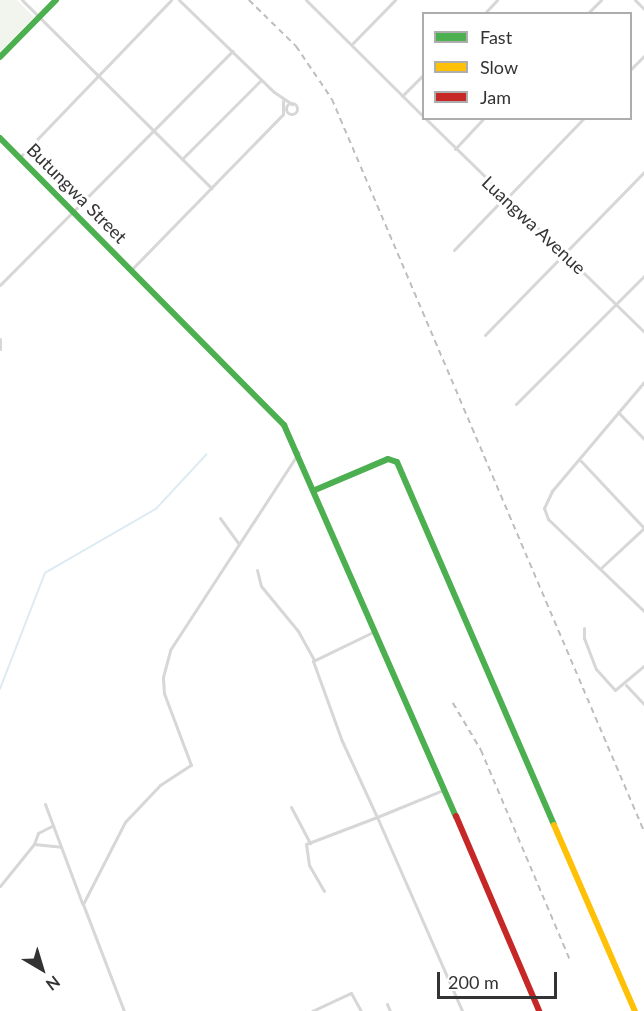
<!DOCTYPE html>
<html>
<head>
<meta charset="utf-8">
<style>
  body { margin:0 }
  #map { position:relative; width:644px; height:1011px; overflow:hidden; background:#fff; font-family:Lato,sans-serif }
  div>[style] { position:absolute }
  .green>* { inset:0; background:#f1f5ed }
  .stream>* { height:1.5px; margin:-0.75px; padding:0 0.75px; transform-origin:0.75px; border-radius:0.75px; background:#ddebf3 }
  .street>* { height:3px; margin:-1.5px; padding:0 1.5px; transform-origin:1.5px; border-radius:1.5px; background:#d7d7d7 }
  .street>.ring { margin:-1.5px; padding:0; box-sizing:content-box; background:none; border:3px solid #d7d7d7; border-radius:50% }
  .fast>* { height:6px; margin:-3px; padding:0 3px; transform-origin:3px; border-radius:3px; background:#4caf50 }
  .slow>* { height:6px; margin:-3px; padding:0 3px; transform-origin:3px; border-radius:3px; background:#ffc107 }
  .jam>* { height:6px; margin:-3px; padding:0 3px; transform-origin:3px; border-radius:3px; background:#c62828 }
  .rail>* { height:1.5px; margin-top:-0.75px; transform-origin:0; background:repeating-linear-gradient(90deg,#bebebe 0 6px,transparent 0 10.5px) }
  span { translate:-50% -50%; white-space:nowrap; text-align:center; line-height:1.15; -webkit-text-stroke:6px #fff; paint-order:stroke }
  .street-label { font-size:18px; color:#333 }
  .legend { position:absolute; left:422px; top:12px; width:210px; height:108px; box-sizing:border-box; background:#fff; border:2px solid #adadad; margin:0; padding:8px 10px; list-style:none; font-size:18px; color:#333 }
  .legend li { display:flex; align-items:center; gap:12px; height:30px }
  .legend b { width:30px; border:2px solid #adadad }
  .north { position:absolute; left:12px; top:939px; width:60px; height:60px; -webkit-text-stroke:4px #fff; paint-order:stroke; rotate:142deg; font-size:16px; font-weight:700; line-height:24px; text-align:center; color:#333 }
  .north::after { content:''; display:block; margin:auto; width:21px; height:27px; background:#333; clip-path:polygon(50% 0,100% 100%,50% 72%,0 100%) }
  .scale { position:absolute; left:437px; top:972px; width:120px; height:27px; box-sizing:border-box; border:3px solid #333; border-top:0; padding-left:8px; font-size:18px; line-height:21px; white-space:nowrap; color:#333; -webkit-text-stroke:4px #fff; paint-order:stroke }
</style>
</head>
<body>
<div id="map">
  <div class="green">
    <div style="clip-path:polygon(0 0,17px 0,34px 17px,0 52px)"></div>
  </div>
  <div class="stream">
    <div style="left:0;top:689px;width:124px;rotate:-68.8deg"></div>
    <div style="left:45px;top:573px;width:128px;rotate:-30deg"></div>
    <div style="left:156px;top:509px;width:74px;rotate:-47.2deg"></div>
  </div>
  <div class="street">
    <div style="left:22px;top:0;width:267px;rotate:44.8deg"></div>
    <div style="left:179px;top:0;width:132px;rotate:44.1deg"></div>
    <div style="left:274px;top:92px;width:22px;rotate:34deg"></div>
    <div style="left:306px;top:0;width:166px;rotate:44.8deg"></div>
    <div style="left:635px;top:0;width:13px;rotate:45deg"></div>
    <div style="left:484px;top:14px;width:19px;rotate:-47deg"></div>
    <div style="left:587px;top:14px;width:20px;rotate:-45deg"></div>
    <div style="left:352px;top:44px;width:62px;rotate:-45.7deg"></div>
    <div style="left:630px;top:70px;width:20px;rotate:-45deg"></div>
    <div style="left:402px;top:96px;width:31px;rotate:-45deg"></div>
    <div class="ring" style="left:286.5px;top:103.5px;width:8px;height:8px"></div>
    <div style="left:425px;top:118px;width:306px;rotate:44.3deg"></div>
    <div style="left:455px;top:149px;width:42px;rotate:-46.9deg"></div>
    <div style="left:20px;top:157px;width:218px;rotate:-46.1deg"></div>
    <div style="left:182px;top:159px;width:112px;rotate:-45deg"></div>
    <div style="left:506px;top:199px;width:112px;rotate:-46.1deg"></div>
    <div style="left:454px;top:250px;width:72px;rotate:-46.1deg"></div>
    <div style="left:132px;top:269px;width:216px;rotate:-45.7deg"></div>
    <div style="left:283px;top:114px;width:13px;rotate:-90deg"></div>
    <div style="left:0;top:285px;width:330px;rotate:-45.2deg"></div>
    <div style="left:485px;top:335px;width:228px;rotate:-45.7deg"></div>
    <div style="left:0;top:339px;width:10px;rotate:90deg"></div>
    <div style="left:644px;top:382px;width:143px;rotate:130.2deg"></div>
    <div style="left:552px;top:491px;width:19px;rotate:115deg"></div>
    <div style="left:544px;top:508px;width:12px;rotate:70deg"></div>
    <div style="left:548px;top:519px;width:133px;rotate:43.8deg"></div>
    <div style="left:516px;top:404px;width:181px;rotate:-45deg"></div>
    <div style="left:618px;top:412px;width:37px;rotate:46deg"></div>
    <div style="left:581px;top:461px;width:92px;rotate:46.8deg"></div>
    <div style="left:220px;top:518px;width:31px;rotate:54deg"></div>
    <div style="left:602px;top:567px;width:57px;rotate:-42.9deg"></div>
    <div style="left:257px;top:570px;width:16px;rotate:76deg"></div>
    <div style="left:261px;top:586px;width:58px;rotate:50.6deg"></div>
    <div style="left:298px;top:631px;width:33px;rotate:61deg"></div>
    <div style="left:584px;top:628px;width:10px;rotate:90deg"></div>
    <div style="left:584px;top:638px;width:33px;rotate:69deg"></div>
    <div style="left:596px;top:669px;width:28px;rotate:48deg"></div>
    <div style="left:615px;top:690px;width:38px;rotate:-40deg"></div>
    <div style="left:375px;top:631px;width:69px;rotate:154.2deg"></div>
    <div style="left:313px;top:661px;width:85px;rotate:70.1deg"></div>
    <div style="left:342px;top:741px;width:84px;rotate:65.3deg"></div>
    <div style="left:377px;top:817px;width:71px;rotate:-22.2deg"></div>
    <div style="left:626px;top:685px;width:26px;rotate:47deg"></div>
    <div style="left:45px;top:804px;width:106px;rotate:69.5deg"></div>
    <div style="left:291px;top:807px;width:41px;rotate:62.2deg"></div>
    <div style="left:34px;top:844px;width:12px;rotate:-70deg"></div>
    <div style="left:38px;top:833px;width:16px;rotate:-27deg"></div>
    <div style="left:0;top:886px;width:54px;rotate:-51deg"></div>
    <div style="left:34px;top:844px;width:27px;rotate:6deg"></div>
    <div style="left:324px;top:891px;width:30px;rotate:-120deg"></div>
    <div style="left:309px;top:865px;width:21px;rotate:-98deg"></div>
    <div style="left:306px;top:844px;width:76px;rotate:-20.8deg"></div>
    <div style="left:377px;top:817px;width:212px;rotate:66.3deg"></div>
    <div style="left:387px;top:1004px;width:8px;rotate:67deg"></div>
    <div style="left:124px;top:1011px;width:115px;rotate:-111deg"></div>
    <div style="left:83px;top:904px;width:92px;rotate:-62.9deg"></div>
    <div style="left:125px;top:822px;width:51px;rotate:-46.6deg"></div>
    <div style="left:160px;top:785px;width:37px;rotate:-33deg"></div>
    <div style="left:191px;top:765px;width:77px;rotate:-110.6deg"></div>
    <div style="left:164px;top:693px;width:16px;rotate:-94deg"></div>
    <div style="left:163px;top:677px;width:28px;rotate:-75deg"></div>
    <div style="left:170px;top:650px;width:236px;rotate:-56.9deg"></div>
    <div style="left:312px;top:1011px;width:43px;rotate:-24.8deg"></div>
    <div style="left:351px;top:993px;width:21px;rotate:61deg"></div>
  </div>
  <div class="fast">
    <div style="left:0;top:57px;width:80px;rotate:-45.5deg"></div>
    <div style="left:0;top:138px;width:404px;rotate:45.3deg"></div>
    <div style="left:284px;top:425px;width:427px;rotate:66.3deg"></div>
    <div style="left:315px;top:490px;width:79px;rotate:-23deg"></div>
    <div style="left:388px;top:459px;width:9px;rotate:18deg"></div>
    <div style="left:397px;top:462px;width:395px;rotate:66.6deg"></div>
  </div>
  <div class="slow">
    <div style="left:554px;top:825px;width:203px;rotate:66.5deg"></div>
  </div>
  <div class="jam">
    <div style="left:456px;top:816px;width:212px;rotate:66.9deg"></div>
  </div>
  <div class="rail">
    <div style="left:249px;top:0;width:66px;rotate:44.4deg"></div>
    <div style="left:296px;top:46px;width:64px;rotate:55.8deg"></div>
    <div style="left:332px;top:99px;width:796px;rotate:66.91deg"></div>
    <div style="left:453px;top:703px;width:55px;rotate:59.2deg"></div>
    <div style="left:481px;top:750px;width:230px;rotate:67deg"></div>
  </div>
  <div class="street-label">
    <span style="left:77px;top:193px;rotate:45deg">Butungwa Street</span>
    <span style="left:534px;top:225px;rotate:43deg">Luangwa Avenue</span>
  </div>
  <ul class="legend">
  <li><b style="height:8px;background:#4caf50"></b>Fast</li>
  <li><b style="height:8px;background:#ffc107"></b>Slow</li>
  <li><b style="height:8px;background:#c62828"></b>Jam</li>
  </ul>
  <div class="north">N</div>
  <div class="scale">200 m</div>
</div>
</body>
</html>
